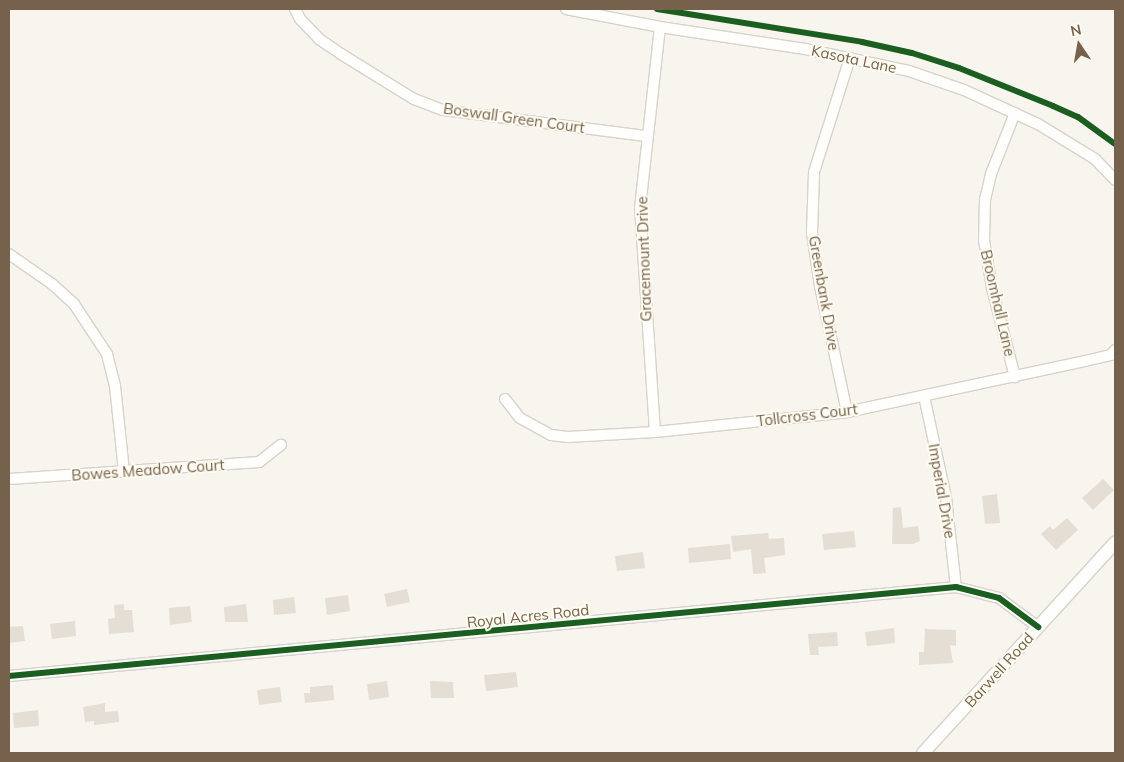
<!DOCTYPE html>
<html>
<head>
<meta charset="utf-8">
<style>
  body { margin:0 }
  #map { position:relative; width:1124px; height:762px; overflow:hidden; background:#f8f5ee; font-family:Mulish,sans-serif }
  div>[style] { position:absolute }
  .building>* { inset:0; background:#e4ded5 }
  .roads { filter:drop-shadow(1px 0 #d7d2cc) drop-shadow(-1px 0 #d7d2cc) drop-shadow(0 1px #d7d2cc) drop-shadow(0 -1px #d7d2cc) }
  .minor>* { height:10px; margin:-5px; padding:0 5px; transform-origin:5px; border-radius:5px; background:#fefefc }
  .tertiary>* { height:12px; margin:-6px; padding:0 6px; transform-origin:6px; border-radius:6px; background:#fefefc }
  .cycleway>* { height:6px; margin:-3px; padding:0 3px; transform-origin:3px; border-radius:3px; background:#1b5e20 }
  span { translate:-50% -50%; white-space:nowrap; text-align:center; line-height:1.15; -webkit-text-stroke:4px #fefbf0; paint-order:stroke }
  .street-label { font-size:15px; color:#76614d }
  .frame { position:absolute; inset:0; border:10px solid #76614d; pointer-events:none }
  .north { position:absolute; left:1054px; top:20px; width:50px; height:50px; -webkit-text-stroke:4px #fefbf0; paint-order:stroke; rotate:348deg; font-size:14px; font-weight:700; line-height:20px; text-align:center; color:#76614d }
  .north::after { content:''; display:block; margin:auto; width:18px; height:22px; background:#76614d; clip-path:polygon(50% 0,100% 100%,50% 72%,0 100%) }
</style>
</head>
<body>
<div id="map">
  <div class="building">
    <div style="clip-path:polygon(1103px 479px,1114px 490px,1093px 510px,1082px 498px)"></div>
    <div style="clip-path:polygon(997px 494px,1000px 523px,985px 524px,982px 496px)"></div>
    <div style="clip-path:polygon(901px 507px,903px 528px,918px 526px,920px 541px,913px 544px,892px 544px,893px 508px)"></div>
    <div style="clip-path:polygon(1067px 518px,1078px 530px,1056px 550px,1041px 534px,1050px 526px,1053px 530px)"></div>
    <div style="clip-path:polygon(854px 531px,856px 547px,824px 550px,822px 534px)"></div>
    <div style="clip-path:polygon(768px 533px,769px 539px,784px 538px,785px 555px,764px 558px,766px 573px,753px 574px,751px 549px,733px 552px,731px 536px)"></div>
    <div style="clip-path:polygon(730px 544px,731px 559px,689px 563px,688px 548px)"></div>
    <div style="clip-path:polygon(643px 552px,645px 568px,617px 571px,615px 556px)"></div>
    <div style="clip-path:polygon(407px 589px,410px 602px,387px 607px,384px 594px)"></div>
    <div style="clip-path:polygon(348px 595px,350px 611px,327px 615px,325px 598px)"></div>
    <div style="clip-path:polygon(294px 597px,296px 613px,274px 615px,273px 600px)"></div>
    <div style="clip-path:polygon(124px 604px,124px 610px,132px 610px,134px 632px,109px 634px,108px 619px,115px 618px,114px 605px)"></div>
    <div style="clip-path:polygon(246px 604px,248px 622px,225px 622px,224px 607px)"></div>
    <div style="clip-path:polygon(190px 606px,192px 622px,170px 625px,169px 608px)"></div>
    <div style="clip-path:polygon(75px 621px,76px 636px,52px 639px,50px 624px)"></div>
    <div style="clip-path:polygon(23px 626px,25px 641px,9px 643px,9px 627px)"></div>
    <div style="clip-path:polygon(894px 628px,895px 643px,867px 646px,865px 632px)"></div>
    <div style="clip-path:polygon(925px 629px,956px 630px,956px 646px,950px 645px,953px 663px,919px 665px,919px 652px,924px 652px)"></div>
    <div style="clip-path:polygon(837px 632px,838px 646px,818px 647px,819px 655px,810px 655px,808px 634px)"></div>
    <div style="clip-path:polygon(516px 672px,518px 687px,486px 691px,484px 675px)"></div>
    <div style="clip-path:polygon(387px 681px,389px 697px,369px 700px,367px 684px)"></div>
    <div style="clip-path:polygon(430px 681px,453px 682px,454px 698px,431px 698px)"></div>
    <div style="clip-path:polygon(333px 685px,334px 700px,305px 703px,304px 693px,310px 693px,310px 687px)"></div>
    <div style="clip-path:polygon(280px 687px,282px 702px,259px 705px,257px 690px)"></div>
    <div style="clip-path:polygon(105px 703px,105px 712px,118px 711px,119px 722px,94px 725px,94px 721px,85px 722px,83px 707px)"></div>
    <div style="clip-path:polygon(38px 710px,39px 726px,14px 728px,13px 713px)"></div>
  </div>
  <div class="roads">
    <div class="minor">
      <div style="left:295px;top:9px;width:11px;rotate:63deg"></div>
      <div style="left:300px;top:19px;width:28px;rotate:46deg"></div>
      <div style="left:319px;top:39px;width:27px;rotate:34deg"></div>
      <div style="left:341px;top:54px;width:86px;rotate:31.7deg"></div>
      <div style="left:414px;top:99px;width:31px;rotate:21deg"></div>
      <div style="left:443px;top:110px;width:205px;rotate:7.3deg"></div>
      <div style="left:566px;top:9px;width:96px;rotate:10.8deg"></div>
      <div style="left:660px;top:27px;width:147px;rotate:8.6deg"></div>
      <div style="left:805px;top:49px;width:106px;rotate:11.9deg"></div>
      <div style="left:909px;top:71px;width:58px;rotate:19.1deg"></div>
      <div style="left:964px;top:90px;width:81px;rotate:24.7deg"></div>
      <div style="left:1038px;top:124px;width:67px;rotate:31.6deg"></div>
      <div style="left:1095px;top:159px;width:29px;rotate:46deg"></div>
      <div style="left:1015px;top:113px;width:66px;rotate:111.5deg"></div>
      <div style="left:991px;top:174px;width:26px;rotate:103deg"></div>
      <div style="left:985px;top:199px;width:41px;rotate:91.4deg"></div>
      <div style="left:984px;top:240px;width:49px;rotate:80.5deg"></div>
      <div style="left:992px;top:288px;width:92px;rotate:75.5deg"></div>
      <div style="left:9px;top:254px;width:52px;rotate:34.9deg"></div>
      <div style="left:52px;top:284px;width:30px;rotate:42deg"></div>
      <div style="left:74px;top:304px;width:60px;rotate:56.6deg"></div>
      <div style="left:107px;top:354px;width:33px;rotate:76deg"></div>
      <div style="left:115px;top:386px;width:86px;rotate:84deg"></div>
      <div style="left:924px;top:396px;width:104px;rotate:77.8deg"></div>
      <div style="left:946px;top:498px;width:90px;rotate:83.6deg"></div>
      <div style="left:505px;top:399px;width:24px;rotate:52deg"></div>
      <div style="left:520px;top:418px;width:35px;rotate:29deg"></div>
      <div style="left:551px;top:435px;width:17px;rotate:7deg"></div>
      <div style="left:568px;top:437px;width:87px;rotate:-3.3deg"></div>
      <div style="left:655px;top:432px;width:193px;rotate:-5.9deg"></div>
      <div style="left:847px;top:412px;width:243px;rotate:-12.1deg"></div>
      <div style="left:1085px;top:361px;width:27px;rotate:-13deg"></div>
      <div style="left:1111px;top:355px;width:6px;rotate:-51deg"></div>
      <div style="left:847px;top:412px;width:129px;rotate:-102.1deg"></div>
      <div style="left:820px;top:286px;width:54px;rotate:-98.6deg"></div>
      <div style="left:812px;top:233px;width:61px;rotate:-88.1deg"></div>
      <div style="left:814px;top:172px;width:120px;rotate:-72.5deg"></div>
      <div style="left:655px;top:432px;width:225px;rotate:-93.8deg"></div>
      <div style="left:640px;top:208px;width:182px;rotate:-83.7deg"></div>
      <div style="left:9px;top:479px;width:251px;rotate:-3.9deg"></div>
      <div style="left:259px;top:462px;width:28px;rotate:-38deg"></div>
      <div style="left:9px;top:676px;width:951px;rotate:-5.37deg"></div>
      <div style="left:956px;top:587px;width:44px;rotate:14.3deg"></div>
      <div style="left:999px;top:598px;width:49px;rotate:36.6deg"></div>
    </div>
    <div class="tertiary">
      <div style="left:923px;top:753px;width:285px;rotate:-47.6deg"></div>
    </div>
  </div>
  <div class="cycleway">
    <div style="left:657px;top:9px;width:208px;rotate:9.1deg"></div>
    <div style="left:862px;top:42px;width:51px;rotate:12.4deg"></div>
    <div style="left:912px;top:53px;width:49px;rotate:17.7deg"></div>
    <div style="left:959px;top:68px;width:101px;rotate:22deg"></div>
    <div style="left:1053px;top:106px;width:27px;rotate:24deg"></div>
    <div style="left:1078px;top:117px;width:46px;rotate:36.1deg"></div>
    <div style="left:9px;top:676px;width:951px;rotate:-5.37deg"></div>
    <div style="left:956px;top:587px;width:44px;rotate:14.3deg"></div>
    <div style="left:999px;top:598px;width:49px;rotate:36.6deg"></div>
  </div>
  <div class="street-label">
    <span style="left:854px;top:59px;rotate:12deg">Kasota Lane</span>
    <span style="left:514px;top:118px;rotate:8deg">Boswall Green Court</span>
    <span style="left:644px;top:259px;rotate:-92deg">Gracemount Drive</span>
    <span style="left:824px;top:293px;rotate:80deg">Greenbank Drive</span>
    <span style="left:998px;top:303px;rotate:77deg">Broomhall Lane</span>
    <span style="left:807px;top:415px;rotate:-7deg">Tollcross Court</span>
    <span style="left:148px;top:470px;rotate:-4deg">Bowes Meadow Court</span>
    <span style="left:942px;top:491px;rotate:80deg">Imperial Drive</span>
    <span style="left:528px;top:616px;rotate:-6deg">Royal Acres Road</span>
    <span style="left:999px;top:670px;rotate:-48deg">Barwell Road</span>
  </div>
  <div class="frame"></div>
  <div class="north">N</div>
</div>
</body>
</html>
